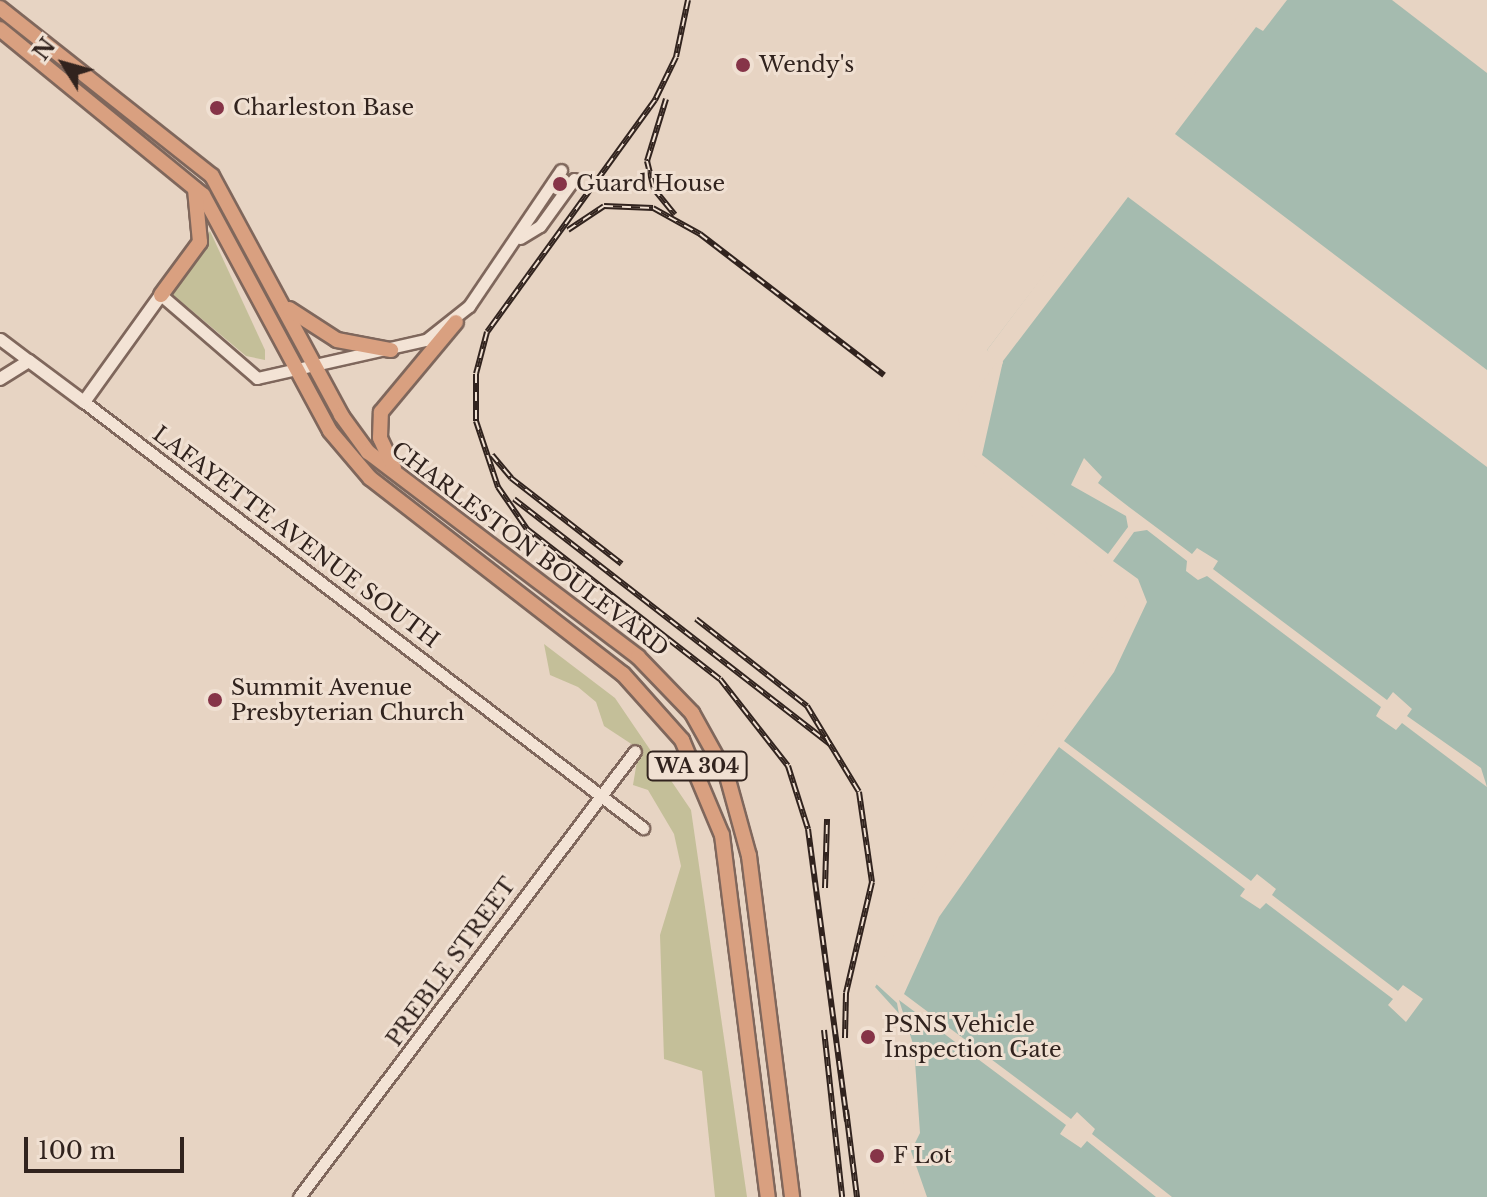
<!DOCTYPE html>
<html>
<head>
<meta charset="utf-8">
<style>
  body { margin:0 }
  #map { position:relative; width:1487px; height:1197px; overflow:hidden; background:#e7d4c3; font-family:"Libre Baskerville",serif }
  div>[style] { position:absolute }
  .green>* { inset:0; background:#c4bf99 }
  .water>* { inset:0; background:#a5bbaf }
  .pier>* { inset:0; background:#e7d4c3 }
  .roads { filter:drop-shadow(2px 0 #7f675c) drop-shadow(-2px 0 #7f675c) drop-shadow(0 2px #7f675c) drop-shadow(0 -2px #7f675c) }
  .tertiary>* { height:11px; margin:-5.5px; padding:0 5.5px; transform-origin:5.5px; border-radius:5.5px; background:#f3e3d5 }
  .secondary>* { height:12px; margin:-6px; padding:0 6px; transform-origin:6px; border-radius:6px; background:#f3e3d5 }
  .trunk>* { height:14px; margin:-7px; padding:0 7px; transform-origin:7px; border-radius:7px; background:#d9a080 }
  .rail>* { height:6px; margin-top:-3px; transform-origin:0; background:repeating-linear-gradient(90deg,#f0e0d2 0 9px,#31231e 0 18px); box-sizing:border-box; border-block:2px solid #31231e }
  .dots>* { width:22px; height:22px; translate:-50% -50%; box-sizing:border-box; border:4px solid #f0e0d2; border-radius:50% }
  span { translate:-50% -50%; white-space:nowrap; text-align:center; line-height:1.15; -webkit-text-stroke:6px #f0e0d2; paint-order:stroke }
  .shield-label span { padding:2px 6px; background:#f0e0d2; border:2px solid; border-radius:6px; -webkit-text-stroke-width:0 }
  .shield-label { font-size:20px; color:#31231e; font-weight:700 }
  .poi-label { font-size:22px; color:#31231e }
  .left { translate:0 -50%; text-align:left }
  .street-label { font-size:22px; color:#31231e }
  .north { position:absolute; left:24px; top:24px; width:80px; height:80px; -webkit-text-stroke:6px #f0e0d2; paint-order:stroke; rotate:307deg; font-size:22px; font-weight:700; line-height:32px; text-align:center; color:#31231e }
  .north::after { content:''; display:block; margin:auto; width:28px; height:36px; background:#31231e; clip-path:polygon(50% 0,100% 100%,50% 72%,0 100%) }
  .scale { position:absolute; left:24px; top:1137px; width:160px; height:36px; box-sizing:border-box; border:4px solid #31231e; border-top:0; padding-left:10px; font-size:24px; line-height:28px; white-space:nowrap; color:#31231e; -webkit-text-stroke:6px #f0e0d2; paint-order:stroke }
</style>
</head>
<body>
<div id="map">
  <div class="green">
    <div style="clip-path:polygon(210px 231px,265px 350px,265px 360px,246px 356px,172px 294px)"></div>
    <div style="clip-path:polygon(544px 644px,615px 698px,691px 810px,747px 1197px,715px 1197px,702px 1071px,664px 1059px,660px 935px,681px 866px,674px 834px,648px 790px,633px 785px,639px 749px,604px 726px,596px 702px,578px 687px,550px 675px)"></div>
  </div>
  <div class="water">
    <div style="clip-path:polygon(1254px 0,1487px 0,1487px 1197px,909px 1197px,904px 1019px,875px 987px,1134px 600px,968px 454px,1003px 362px,987px 350px)"></div>
  </div>
  <div class="pier">
    <div style="clip-path:polygon(1250px 0,1287px 0,1263px 31px,1256px 27px,1175px 134px,1487px 370px,1487px 467px,1128px 197px,1003px 361px,982px 455px,1108px 554px,1128px 527px,1126px 516px,1071px 485px,1084px 458px,1102px 477px,1098px 483px,1129px 507px,1192px 554px,1197px 548px,1218px 561px,1213px 569px,1387px 700px,1393px 692px,1412px 709px,1407px 716px,1481px 768px,1487px 787px,1402px 723px,1396px 730px,1376px 716px,1381px 707px,1207px 576px,1198px 580px,1186px 571px,1187px 561px,1147px 530px,1134px 532px,1113px 561px,1138px 579px,1147px 602px,1114px 672px,1064px 741px,1251px 881px,1257px 874px,1276px 889px,1272px 895px,1398px 991px,1403px 985px,1423px 999px,1406px 1022px,1388px 1005px,1393px 999px,1266px 903px,1260px 909px,1240px 896px,1245px 889px,1059px 747px,939px 917px,904px 994px,1071px 1119px,1077px 1112px,1095px 1129px,1092px 1134px,1172px 1197px,1156px 1197px,1087px 1141px,1081px 1148px,1060px 1134px,1066px 1125px,899px 1000px,914px 1047px,920px 1133px,911px 1151px,927px 1197px,905px 1197px,896px 1123px,900px 1020px,897px 1003px,873px 981px,905px 911px,1129px 600px,965px 457px,958px 416px,997px 362px,987px 350px)"></div>
    <div style="clip-path:polygon(1392px 0,1487px 0,1487px 73px)"></div>
  </div>
  <div class="roads">
    <div class="tertiary">
      <div style="left:520px;top:238px;width:23px;rotate:-31deg"></div>
      <div style="left:540px;top:226px;width:58px;rotate:-54.1deg"></div>
      <div style="left:161px;top:295px;width:127px;rotate:40.8deg"></div>
      <div style="left:257px;top:378px;width:173px;rotate:-12.7deg"></div>
      <div style="left:426px;top:340px;width:55px;rotate:-38.3deg"></div>
      <div style="left:469px;top:306px;width:164px;rotate:-55.9deg"></div>
      <div style="left:0;top:339px;width:36px;rotate:37deg"></div>
      <div style="left:84px;top:402px;width:703px;rotate:37.31deg"></div>
      <div style="left:299px;top:1197px;width:558px;rotate:-53.01deg"></div>
    </div>
    <div class="secondary">
      <div style="left:0;top:379px;width:34px;rotate:-32deg"></div>
      <div style="left:29px;top:361px;width:69px;rotate:36.7deg"></div>
      <div style="left:84px;top:402px;width:132px;rotate:-54.3deg"></div>
    </div>
    <div class="trunk">
      <div style="left:0;top:8px;width:270px;rotate:38.4deg"></div>
      <div style="left:212px;top:176px;width:272px;rotate:61.6deg"></div>
      <div style="left:341px;top:415px;width:46px;rotate:53.9deg"></div>
      <div style="left:368px;top:452px;width:339px;rotate:37.2deg"></div>
      <div style="left:638px;top:657px;width:78px;rotate:46deg"></div>
      <div style="left:692px;top:713px;width:72px;rotate:60.9deg"></div>
      <div style="left:727px;top:776px;width:83px;rotate:74.6deg"></div>
      <div style="left:749px;top:856px;width:344px;rotate:82.8deg"></div>
      <div style="left:0;top:29px;width:262px;rotate:39.3deg"></div>
      <div style="left:203px;top:195px;width:268px;rotate:61.7deg"></div>
      <div style="left:330px;top:431px;width:62px;rotate:49.6deg"></div>
      <div style="left:370px;top:478px;width:320px;rotate:37.8deg"></div>
      <div style="left:623px;top:674px;width:89px;rotate:48.2deg"></div>
      <div style="left:682px;top:740px;width:103px;rotate:67.2deg"></div>
      <div style="left:722px;top:835px;width:365px;rotate:82.8deg"></div>
      <div style="left:161px;top:295px;width:66px;rotate:-53.7deg"></div>
      <div style="left:200px;top:242px;width:53px;rotate:-95.4deg"></div>
      <div style="left:289px;top:309px;width:57px;rotate:32.9deg"></div>
      <div style="left:337px;top:340px;width:55px;rotate:10.5deg"></div>
      <div style="left:394px;top:468px;width:33px;rotate:-115deg"></div>
      <div style="left:380px;top:438px;width:26px;rotate:-88deg"></div>
      <div style="left:381px;top:412px;width:117px;rotate:-50.2deg"></div>
    </div>
  </div>
  <div class="rail">
    <div style="left:688px;top:0;width:58px;rotate:101.9deg"></div>
    <div style="left:676px;top:57px;width:48px;rotate:116deg"></div>
    <div style="left:655px;top:100px;width:286px;rotate:125.9deg"></div>
    <div style="left:487px;top:332px;width:43px;rotate:104.7deg"></div>
    <div style="left:476px;top:374px;width:47px;rotate:90deg"></div>
    <div style="left:476px;top:421px;width:70px;rotate:71.6deg"></div>
    <div style="left:498px;top:487px;width:51px;rotate:55.4deg"></div>
    <div style="left:527px;top:529px;width:244px;rotate:37.9deg"></div>
    <div style="left:720px;top:679px;width:110px;rotate:52deg"></div>
    <div style="left:788px;top:766px;width:66px;rotate:72.4deg"></div>
    <div style="left:808px;top:829px;width:295px;rotate:82.4deg"></div>
    <div style="left:666px;top:99px;width:65px;rotate:107deg"></div>
    <div style="left:647px;top:161px;width:29px;rotate:76deg"></div>
    <div style="left:654px;top:189px;width:33px;rotate:51deg"></div>
    <div style="left:568px;top:230px;width:43px;rotate:-33.7deg"></div>
    <div style="left:604px;top:206px;width:49px;rotate:2.3deg"></div>
    <div style="left:653px;top:208px;width:54px;rotate:29deg"></div>
    <div style="left:700px;top:234px;width:232px;rotate:37.5deg"></div>
    <div style="left:492px;top:455px;width:30px;rotate:50deg"></div>
    <div style="left:511px;top:478px;width:140px;rotate:37.8deg"></div>
    <div style="left:514px;top:499px;width:400px;rotate:37.8deg"></div>
    <div style="left:696px;top:619px;width:141px;rotate:38.1deg"></div>
    <div style="left:807px;top:706px;width:100px;rotate:58.8deg"></div>
    <div style="left:859px;top:792px;width:91px;rotate:81.8deg"></div>
    <div style="left:872px;top:882px;width:114px;rotate:103.2deg"></div>
    <div style="left:846px;top:993px;width:45px;rotate:91.3deg"></div>
    <div style="left:825px;top:888px;width:69px;rotate:-88.3deg"></div>
    <div style="left:824px;top:1030px;width:168px;rotate:83.8deg"></div>
    <div style="left:846px;top:1110px;width:88px;rotate:82.8deg"></div>
  </div>
  <div class="dots">
    <div style="left:743px;top:65px;background:#863448"></div>
    <div style="left:217px;top:108px;background:#863448"></div>
    <div style="left:560px;top:184px;background:#863448"></div>
    <div style="left:215px;top:700px;background:#863448"></div>
    <div style="left:868px;top:1037px;background:#863448"></div>
    <div style="left:877px;top:1156px;background:#863448"></div>
  </div>
  <div class="shield-label">
    <span style="left:697px;top:766px">WA 304</span>
  </div>
  <div class="poi-label">
    <span class="left" style="left:759px;top:65px">Wendy's</span>
    <span class="left" style="left:233px;top:108px">Charleston Base</span>
    <span class="left" style="left:576px;top:184px">Guard House</span>
    <span class="left" style="left:231px;top:700px">Summit Avenue<br>Presbyterian Church</span>
    <span class="left" style="left:884px;top:1037px">PSNS Vehicle<br>Inspection Gate</span>
    <span class="left" style="left:893px;top:1156px">F Lot</span>
  </div>
  <div class="street-label">
    <span style="left:296px;top:537px;rotate:37deg">LAFAYETTE AVENUE SOUTH</span>
    <span style="left:530px;top:549px;rotate:37deg">CHARLESTON BOULEVARD</span>
    <span style="left:451px;top:962px;rotate:-54deg">PREBLE STREET</span>
  </div>
  <div class="north">N</div>
  <div class="scale">100 m</div>
</div>
</body>
</html>
